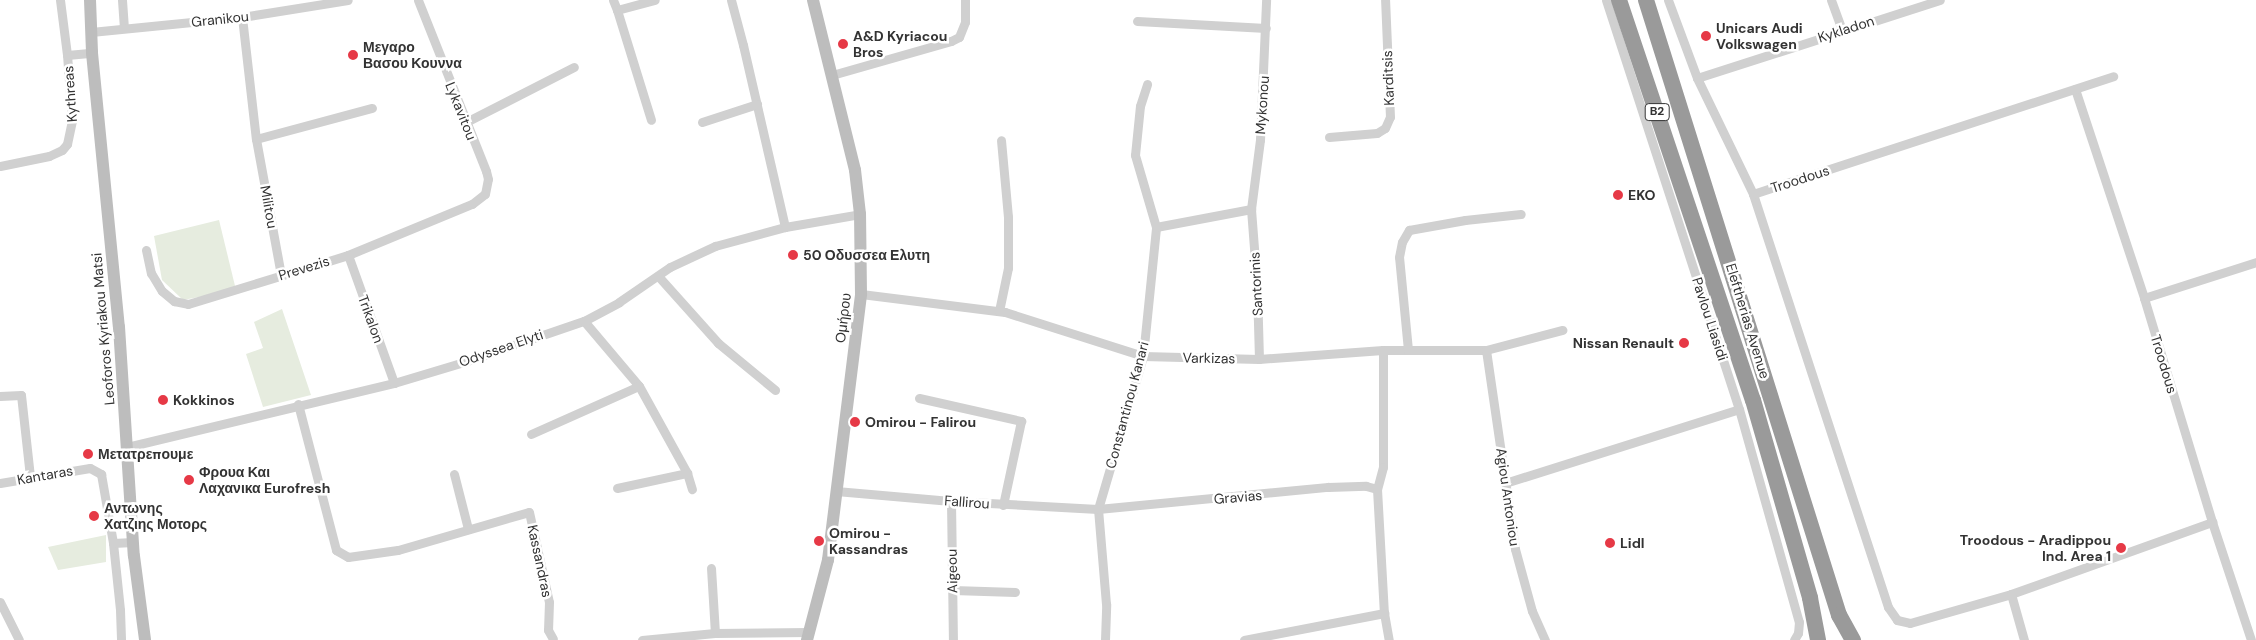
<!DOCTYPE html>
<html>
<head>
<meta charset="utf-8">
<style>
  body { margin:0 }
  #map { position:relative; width:2256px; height:640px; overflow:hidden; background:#fff; font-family:"DM Sans",sans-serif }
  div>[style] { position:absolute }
  .green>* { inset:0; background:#e6ecdf }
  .street>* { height:9px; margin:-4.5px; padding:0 4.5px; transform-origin:4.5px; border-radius:4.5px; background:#d0d0d0 }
  .secondary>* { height:12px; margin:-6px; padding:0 6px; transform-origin:6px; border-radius:6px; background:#bdbdbd }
  .highway>* { height:16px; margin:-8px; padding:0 8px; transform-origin:8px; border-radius:8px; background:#9a9a9a }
  .dots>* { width:14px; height:14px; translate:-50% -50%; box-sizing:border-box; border:2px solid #fff; border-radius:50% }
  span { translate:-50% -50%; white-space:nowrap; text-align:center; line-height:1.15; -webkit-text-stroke:5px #fff; paint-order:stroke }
  .shield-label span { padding:1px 4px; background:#fff; border:1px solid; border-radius:4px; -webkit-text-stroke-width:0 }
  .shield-label { font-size:12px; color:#333; font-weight:700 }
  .street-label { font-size:14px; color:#333 }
  .poi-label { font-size:14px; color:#333; font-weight:700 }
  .left { translate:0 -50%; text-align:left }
  .right { translate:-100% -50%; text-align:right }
</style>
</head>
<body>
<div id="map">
  <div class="green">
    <div style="clip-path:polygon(219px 220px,236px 290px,183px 300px,162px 280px,154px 236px)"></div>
    <div style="clip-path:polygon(282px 309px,311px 395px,263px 407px,246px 354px,263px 348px,254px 322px)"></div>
    <div style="clip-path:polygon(106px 535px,106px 562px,58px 570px,48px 547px)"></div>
  </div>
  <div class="street">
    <div style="left:60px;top:0;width:55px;rotate:82.7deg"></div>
    <div style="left:122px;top:0;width:28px;rotate:86deg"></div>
    <div style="left:613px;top:0;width:11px;rotate:68deg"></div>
    <div style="left:617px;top:10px;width:39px;rotate:-15deg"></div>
    <div style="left:731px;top:0;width:47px;rotate:75.1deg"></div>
    <div style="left:743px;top:45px;width:187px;rotate:77deg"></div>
    <div style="left:1606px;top:0;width:430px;rotate:72deg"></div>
    <div style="left:1739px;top:409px;width:221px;rotate:74.3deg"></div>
    <div style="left:1799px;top:622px;width:11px;rotate:95deg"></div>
    <div style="left:1798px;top:633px;width:8px;rotate:120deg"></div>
    <div style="left:1668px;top:0;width:83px;rotate:69.6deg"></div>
    <div style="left:1697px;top:78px;width:129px;rotate:64.2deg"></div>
    <div style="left:1753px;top:194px;width:435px;rotate:71.9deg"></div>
    <div style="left:1888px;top:607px;width:16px;rotate:55deg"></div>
    <div style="left:1897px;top:620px;width:13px;rotate:13deg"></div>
    <div style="left:1910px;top:623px;width:105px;rotate:-16deg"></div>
    <div style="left:2011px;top:594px;width:214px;rotate:-19.7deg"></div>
    <div style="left:1831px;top:0;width:32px;rotate:70deg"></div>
    <div style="left:617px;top:10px;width:115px;rotate:72.8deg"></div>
    <div style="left:242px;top:17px;width:123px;rotate:83.5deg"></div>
    <div style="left:256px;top:139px;width:138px;rotate:79.6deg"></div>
    <div style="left:1137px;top:21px;width:129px;rotate:3.1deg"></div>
    <div style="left:91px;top:32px;width:152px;rotate:-5.7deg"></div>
    <div style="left:242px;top:17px;width:107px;rotate:-9.1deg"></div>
    <div style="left:832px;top:75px;width:124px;rotate:-15.9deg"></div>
    <div style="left:951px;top:41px;width:9px;rotate:-27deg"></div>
    <div style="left:959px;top:37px;width:16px;rotate:-68deg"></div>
    <div style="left:965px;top:22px;width:22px;rotate:-90deg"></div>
    <div style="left:1697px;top:78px;width:255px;rotate:-17.8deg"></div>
    <div style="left:2075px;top:89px;width:220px;rotate:71.7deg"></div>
    <div style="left:2144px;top:298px;width:234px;rotate:73.1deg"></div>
    <div style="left:2212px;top:522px;width:124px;rotate:71.7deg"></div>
    <div style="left:466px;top:122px;width:121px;rotate:-27deg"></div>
    <div style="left:702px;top:122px;width:58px;rotate:-18.1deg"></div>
    <div style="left:1329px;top:137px;width:48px;rotate:-4.8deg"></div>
    <div style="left:1377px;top:133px;width:9px;rotate:-32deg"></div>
    <div style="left:1385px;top:128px;width:12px;rotate:-66deg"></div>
    <div style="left:1390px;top:117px;width:117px;rotate:-92.4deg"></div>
    <div style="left:256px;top:139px;width:120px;rotate:-15deg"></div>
    <div style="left:0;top:166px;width:50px;rotate:-11.5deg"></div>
    <div style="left:49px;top:156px;width:14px;rotate:-25deg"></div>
    <div style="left:62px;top:150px;width:8px;rotate:-50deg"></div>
    <div style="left:67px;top:144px;width:24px;rotate:-78deg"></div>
    <div style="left:72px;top:121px;width:66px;rotate:-94.3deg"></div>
    <div style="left:67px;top:55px;width:25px;rotate:-5deg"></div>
    <div style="left:1753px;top:194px;width:379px;rotate:-18.1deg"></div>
    <div style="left:1156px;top:227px;width:97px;rotate:-10.7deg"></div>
    <div style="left:146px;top:250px;width:24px;rotate:78deg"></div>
    <div style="left:151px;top:273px;width:21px;rotate:59deg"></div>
    <div style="left:162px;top:291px;width:16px;rotate:40deg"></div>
    <div style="left:174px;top:301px;width:14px;rotate:12deg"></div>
    <div style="left:188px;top:304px;width:167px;rotate:-17deg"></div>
    <div style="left:348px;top:255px;width:134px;rotate:-22.4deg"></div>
    <div style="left:472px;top:204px;width:16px;rotate:-38deg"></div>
    <div style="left:485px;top:194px;width:15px;rotate:-79deg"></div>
    <div style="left:488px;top:179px;width:8px;rotate:-104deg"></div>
    <div style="left:486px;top:171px;width:184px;rotate:-111.7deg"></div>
    <div style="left:348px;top:255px;width:136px;rotate:70.2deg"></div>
    <div style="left:659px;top:277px;width:89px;rotate:48.2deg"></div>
    <div style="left:718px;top:343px;width:74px;rotate:39.5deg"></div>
    <div style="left:861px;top:294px;width:145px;rotate:7.1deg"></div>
    <div style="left:1005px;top:312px;width:145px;rotate:17.7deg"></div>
    <div style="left:1143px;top:356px;width:116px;rotate:1.5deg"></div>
    <div style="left:1259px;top:359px;width:124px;rotate:-4.2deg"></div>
    <div style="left:1383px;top:350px;width:103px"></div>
    <div style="left:1486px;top:350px;width:79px;rotate:-14.7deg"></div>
    <div style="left:2144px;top:298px;width:118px;rotate:-17.8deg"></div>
    <div style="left:999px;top:311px;width:44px;rotate:-78.2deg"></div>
    <div style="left:1008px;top:268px;width:51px;rotate:-90deg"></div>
    <div style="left:1008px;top:217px;width:77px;rotate:-95.2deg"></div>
    <div style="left:584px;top:321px;width:85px;rotate:49.8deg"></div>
    <div style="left:639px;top:386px;width:99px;rotate:61.1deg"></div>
    <div style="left:687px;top:473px;width:17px;rotate:73deg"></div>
    <div style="left:1383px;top:350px;width:117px;rotate:90deg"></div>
    <div style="left:1383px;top:467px;width:23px;rotate:105deg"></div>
    <div style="left:1377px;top:489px;width:124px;rotate:86.8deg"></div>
    <div style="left:1384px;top:613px;width:27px;rotate:80deg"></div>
    <div style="left:1408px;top:350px;width:93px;rotate:-95.5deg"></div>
    <div style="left:1399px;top:257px;width:15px;rotate:-79deg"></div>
    <div style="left:1402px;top:242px;width:14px;rotate:-60deg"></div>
    <div style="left:1409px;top:230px;width:57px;rotate:-10.1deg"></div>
    <div style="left:1465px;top:220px;width:56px;rotate:-6.1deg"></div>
    <div style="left:1486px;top:350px;width:201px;rotate:81.7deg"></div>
    <div style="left:1515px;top:549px;width:64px;rotate:74.7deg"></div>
    <div style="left:1532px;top:611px;width:32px;rotate:66deg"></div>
    <div style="left:1259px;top:359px;width:72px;rotate:-91.6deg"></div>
    <div style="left:1257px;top:287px;width:78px;rotate:-94.4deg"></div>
    <div style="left:1251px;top:209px;width:70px;rotate:-82.6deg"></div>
    <div style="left:1260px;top:140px;width:140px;rotate:-87.5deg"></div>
    <div style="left:0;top:396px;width:21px;rotate:-3deg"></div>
    <div style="left:21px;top:395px;width:82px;rotate:83.7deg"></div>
    <div style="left:919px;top:398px;width:105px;rotate:12.7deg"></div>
    <div style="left:1021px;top:421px;width:86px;rotate:102.1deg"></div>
    <div style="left:298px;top:404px;width:151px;rotate:75.4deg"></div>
    <div style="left:336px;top:550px;width:14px;rotate:30deg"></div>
    <div style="left:348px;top:557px;width:50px;rotate:-8deg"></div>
    <div style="left:398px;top:550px;width:136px;rotate:-16.2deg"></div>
    <div style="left:529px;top:512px;width:92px;rotate:77.5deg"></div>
    <div style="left:549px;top:602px;width:28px;rotate:92deg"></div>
    <div style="left:548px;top:630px;width:10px;rotate:61deg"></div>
    <div style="left:531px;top:434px;width:118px;rotate:-24deg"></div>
    <div style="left:127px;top:447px;width:275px;rotate:-13.5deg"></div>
    <div style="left:394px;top:383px;width:73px;rotate:-16.7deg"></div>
    <div style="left:464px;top:362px;width:127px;rotate:-18.9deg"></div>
    <div style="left:584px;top:321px;width:40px;rotate:-28deg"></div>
    <div style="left:619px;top:302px;width:62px;rotate:-34.5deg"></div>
    <div style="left:670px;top:267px;width:50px;rotate:-25deg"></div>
    <div style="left:715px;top:246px;width:73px;rotate:-15.2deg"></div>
    <div style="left:785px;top:227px;width:76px;rotate:-9.8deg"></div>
    <div style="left:454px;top:474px;width:57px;rotate:75.7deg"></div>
    <div style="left:0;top:483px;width:91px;rotate:-9.5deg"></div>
    <div style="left:90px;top:468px;width:13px;rotate:29deg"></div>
    <div style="left:101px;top:474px;width:70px;rotate:80.1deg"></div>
    <div style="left:113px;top:543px;width:67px;rotate:84deg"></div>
    <div style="left:120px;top:610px;width:30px;rotate:88deg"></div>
    <div style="left:1505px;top:483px;width:245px;rotate:-17.5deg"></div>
    <div style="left:617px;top:488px;width:72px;rotate:-12.1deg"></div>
    <div style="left:836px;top:491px;width:115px;rotate:5deg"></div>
    <div style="left:951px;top:501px;width:147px;rotate:3.1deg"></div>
    <div style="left:1098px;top:509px;width:231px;rotate:-5.5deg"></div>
    <div style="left:1328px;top:487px;width:38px;rotate:-2deg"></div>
    <div style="left:1366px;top:486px;width:11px;rotate:15deg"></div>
    <div style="left:951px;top:501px;width:139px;rotate:89.2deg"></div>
    <div style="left:113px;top:543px;width:20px;rotate:-3deg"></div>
    <div style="left:711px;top:568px;width:65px;rotate:86.5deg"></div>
    <div style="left:953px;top:590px;width:62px;rotate:1.8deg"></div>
    <div style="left:2011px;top:594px;width:48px;rotate:74.2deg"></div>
    <div style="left:0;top:602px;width:42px;rotate:63.4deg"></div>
    <div style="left:642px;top:640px;width:73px;rotate:-5.5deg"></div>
    <div style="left:715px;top:633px;width:94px;rotate:-0.6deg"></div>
    <div style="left:1105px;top:640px;width:36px;rotate:-88deg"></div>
    <div style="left:1106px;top:604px;width:95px;rotate:-94.8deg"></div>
    <div style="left:1098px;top:509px;width:159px;rotate:-73.6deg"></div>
    <div style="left:1143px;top:356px;width:130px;rotate:-84.2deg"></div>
    <div style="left:1156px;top:227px;width:75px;rotate:-106.3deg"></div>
    <div style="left:1135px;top:155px;width:49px;rotate:-84.2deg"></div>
    <div style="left:1140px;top:106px;width:23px;rotate:-72deg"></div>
    <div style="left:1244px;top:640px;width:143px;rotate:-10.9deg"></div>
  </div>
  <div class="secondary">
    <div style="left:90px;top:0;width:53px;rotate:87.8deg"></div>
    <div style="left:92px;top:53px;width:275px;rotate:84.4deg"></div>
    <div style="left:119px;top:327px;width:229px;rotate:86.3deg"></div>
    <div style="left:134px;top:556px;width:85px;rotate:82.5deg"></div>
    <div style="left:807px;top:640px;width:83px;rotate:-75.3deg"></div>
    <div style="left:828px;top:560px;width:268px;rotate:-82.9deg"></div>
    <div style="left:861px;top:294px;width:80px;rotate:-90.7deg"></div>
    <div style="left:860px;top:214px;width:44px;rotate:-96.5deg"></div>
    <div style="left:855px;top:170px;width:175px;rotate:-103.9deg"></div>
  </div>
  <div class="highway">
    <div style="left:1619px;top:0;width:422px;rotate:71.5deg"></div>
    <div style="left:1753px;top:400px;width:206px;rotate:73.9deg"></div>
    <div style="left:1810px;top:598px;width:43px;rotate:79.2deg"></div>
    <div style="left:1646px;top:0;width:645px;rotate:72.58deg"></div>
    <div style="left:1839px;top:615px;width:29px;rotate:61deg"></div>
  </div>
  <div class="dots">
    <div style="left:1706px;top:36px;background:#e63946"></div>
    <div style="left:843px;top:44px;background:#e63946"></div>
    <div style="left:353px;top:55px;background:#e63946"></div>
    <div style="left:1618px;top:195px;background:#e63946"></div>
    <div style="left:793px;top:255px;background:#e63946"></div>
    <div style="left:1684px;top:343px;background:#e63946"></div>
    <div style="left:163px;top:400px;background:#e63946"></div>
    <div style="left:855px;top:422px;background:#e63946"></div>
    <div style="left:88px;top:454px;background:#e63946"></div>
    <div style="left:189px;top:480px;background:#e63946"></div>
    <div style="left:94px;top:516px;background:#e63946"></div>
    <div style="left:819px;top:541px;background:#e63946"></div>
    <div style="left:1610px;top:543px;background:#e63946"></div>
    <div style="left:2121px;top:548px;background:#e63946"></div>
  </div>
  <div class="shield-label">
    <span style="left:1657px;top:112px">B2</span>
  </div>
  <div class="street-label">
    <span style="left:220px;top:19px;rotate:-6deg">Granikou</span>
    <span style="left:1846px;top:29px;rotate:-18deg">Kykladon</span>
    <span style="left:1388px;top:78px;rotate:-92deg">Karditsis</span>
    <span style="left:70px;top:94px;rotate:-94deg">Kythreas</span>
    <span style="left:1262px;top:105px;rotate:-86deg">Mykonou</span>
    <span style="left:461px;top:111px;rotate:68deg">Lykavitou</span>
    <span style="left:1800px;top:179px;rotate:-18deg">Troodous</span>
    <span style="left:269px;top:207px;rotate:80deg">Militou</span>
    <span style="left:304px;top:268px;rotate:-17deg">Prevezis</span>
    <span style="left:1256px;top:284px;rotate:-93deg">Santorinis</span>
    <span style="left:843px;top:318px;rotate:-83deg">Ομήρου</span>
    <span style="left:371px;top:319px;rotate:70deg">Trikalon</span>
    <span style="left:1710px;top:319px;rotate:72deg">Pavlou Liasidi</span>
    <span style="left:1748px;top:321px;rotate:73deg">Eleftherias Avenue</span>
    <span style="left:103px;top:329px;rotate:-95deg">Leoforos Kyriakou Matsi</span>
    <span style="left:501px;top:348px;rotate:-19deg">Odyssea Elyti</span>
    <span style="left:1209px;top:358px;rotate:1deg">Varkizas</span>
    <span style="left:2164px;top:364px;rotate:73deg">Troodous</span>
    <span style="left:1127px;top:405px;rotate:-75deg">Constantinou Kanari</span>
    <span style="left:45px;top:475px;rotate:-10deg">Kantaras</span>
    <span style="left:1238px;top:497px;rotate:-5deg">Gravias</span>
    <span style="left:1508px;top:497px;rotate:82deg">Agiou Antoniou</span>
    <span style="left:967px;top:502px;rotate:4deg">Fallirou</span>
    <span style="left:540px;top:561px;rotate:78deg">Kassandras</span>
    <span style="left:952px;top:571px;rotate:-91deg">Aigeou</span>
  </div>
  <div class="poi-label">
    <span class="left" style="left:1716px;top:36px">Unicars Audi<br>Volkswagen</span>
    <span class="left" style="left:853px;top:44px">A&amp;D Kyriacou<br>Bros</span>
    <span class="left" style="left:363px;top:55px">Μεγαρο<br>Βασου Κουννα</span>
    <span class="left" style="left:1628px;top:195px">EKO</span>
    <span class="left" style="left:803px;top:255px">50 Οδυσσεα Ελυτη</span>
    <span class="right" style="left:1674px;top:343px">Nissan Renault</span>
    <span class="left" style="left:173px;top:400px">Kokkinos</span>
    <span class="left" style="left:865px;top:422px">Omirou - Falirou</span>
    <span class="left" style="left:98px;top:454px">Μετατρεπουμε</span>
    <span class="left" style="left:199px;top:480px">Φρουα Και<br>Λαχανικα Eurofresh</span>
    <span class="left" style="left:104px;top:516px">Αντωνης<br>Χατζιης Μοτορς</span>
    <span class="left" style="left:829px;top:541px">Omirou -<br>Kassandras</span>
    <span class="right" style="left:2111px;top:548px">Troodous - Aradippou<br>Ind. Area 1</span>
    <span class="left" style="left:1620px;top:543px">Lidl</span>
  </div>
</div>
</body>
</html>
